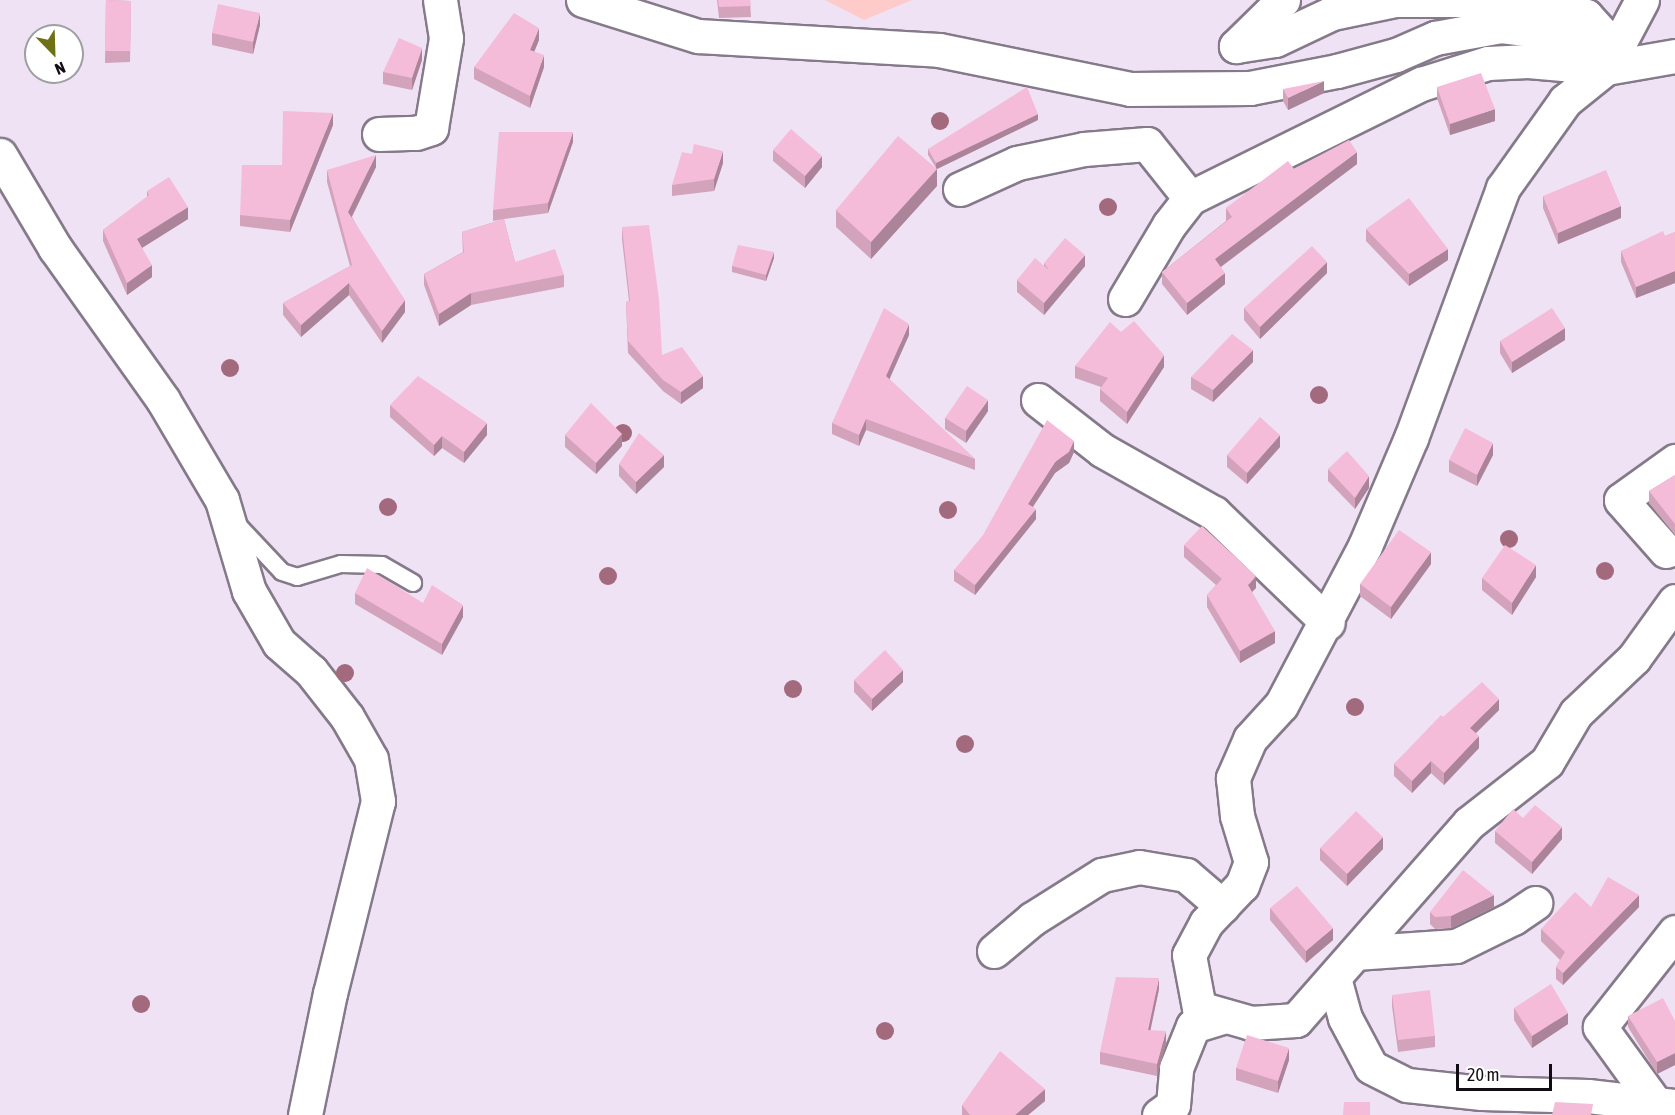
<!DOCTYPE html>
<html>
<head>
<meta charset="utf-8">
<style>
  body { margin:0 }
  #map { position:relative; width:1675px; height:1115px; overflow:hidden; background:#eee2f4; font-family:"Asap Condensed",sans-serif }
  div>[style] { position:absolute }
  .green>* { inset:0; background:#ffcaca }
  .roads { filter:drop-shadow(2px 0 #857a8a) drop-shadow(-2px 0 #857a8a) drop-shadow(0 2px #857a8a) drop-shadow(0 -2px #857a8a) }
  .lane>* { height:16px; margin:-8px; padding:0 8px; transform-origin:8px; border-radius:8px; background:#fff }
  .street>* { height:33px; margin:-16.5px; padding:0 16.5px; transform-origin:16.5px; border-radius:16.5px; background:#fff }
  .trees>* { width:18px; height:18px; margin:-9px; border-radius:50%; background:#a3697d }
  .wall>* { inset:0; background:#d3a2bb }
  .shaded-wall>* { inset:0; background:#ac8499 }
  .building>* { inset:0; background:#f5bcda }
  span { translate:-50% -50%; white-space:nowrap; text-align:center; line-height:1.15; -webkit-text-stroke:6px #fff; paint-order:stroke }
  .north { position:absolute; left:24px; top:24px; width:60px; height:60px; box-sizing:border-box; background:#fff; border:2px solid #9f9ea0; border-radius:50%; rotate:157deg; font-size:16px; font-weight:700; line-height:24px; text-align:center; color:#100c12 }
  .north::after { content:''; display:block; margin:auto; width:21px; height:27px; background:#6d7015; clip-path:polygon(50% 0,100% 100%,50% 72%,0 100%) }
  .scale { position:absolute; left:1456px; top:1064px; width:96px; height:27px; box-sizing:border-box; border:3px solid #100c12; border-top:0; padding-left:8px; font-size:18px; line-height:21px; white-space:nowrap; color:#100c12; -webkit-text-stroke:4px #fff; paint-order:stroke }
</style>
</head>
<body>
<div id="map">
  <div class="green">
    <div style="clip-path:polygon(825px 0,912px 0,864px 20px)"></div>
  </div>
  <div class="roads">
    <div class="lane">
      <div style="left:236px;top:523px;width:67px;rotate:46.8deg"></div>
      <div style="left:282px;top:572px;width:16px;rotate:18deg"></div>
      <div style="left:297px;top:577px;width:46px;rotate:-16.5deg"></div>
      <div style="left:341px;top:564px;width:41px;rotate:1.4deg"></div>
      <div style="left:382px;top:565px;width:36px;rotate:30deg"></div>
    </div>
    <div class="street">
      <div style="left:583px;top:0;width:121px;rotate:17.4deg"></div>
      <div style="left:698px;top:36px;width:241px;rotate:3.3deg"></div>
      <div style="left:939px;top:50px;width:195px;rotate:11.5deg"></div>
      <div style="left:1130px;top:89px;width:120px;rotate:-0.5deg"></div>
      <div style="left:1250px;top:88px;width:89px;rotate:-11.1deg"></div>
      <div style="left:1337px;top:71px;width:61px;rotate:-15.2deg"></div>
      <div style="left:1396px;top:55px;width:43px;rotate:-23.6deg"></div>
      <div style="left:1435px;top:38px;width:67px;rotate:-10.3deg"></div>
      <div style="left:1501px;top:26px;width:57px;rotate:7deg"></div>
      <div style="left:1558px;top:33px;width:36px;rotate:23deg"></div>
      <div style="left:1591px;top:47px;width:26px;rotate:54deg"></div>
      <div style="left:1283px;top:0;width:66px;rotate:135.6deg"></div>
      <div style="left:1236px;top:46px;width:39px;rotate:-9deg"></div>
      <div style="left:1275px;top:40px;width:63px;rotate:-25.3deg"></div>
      <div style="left:1332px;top:13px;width:64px;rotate:-11.7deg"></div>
      <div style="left:1395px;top:0;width:85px"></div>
      <div style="left:1482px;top:0;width:43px;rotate:1.3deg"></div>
      <div style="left:1525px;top:1px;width:63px;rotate:13.8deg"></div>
      <div style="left:1586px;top:16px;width:24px;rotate:48deg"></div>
      <div style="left:1602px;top:34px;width:29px;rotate:82deg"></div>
      <div style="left:1642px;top:0;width:77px;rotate:117.9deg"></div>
      <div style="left:1606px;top:68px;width:53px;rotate:141.2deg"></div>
      <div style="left:1565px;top:101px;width:107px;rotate:125.5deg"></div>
      <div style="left:1503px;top:188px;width:266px;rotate:110.2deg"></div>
      <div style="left:1411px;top:438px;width:117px;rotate:113.1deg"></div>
      <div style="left:1365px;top:546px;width:180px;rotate:117.8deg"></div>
      <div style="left:1281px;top:705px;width:46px;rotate:132.4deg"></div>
      <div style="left:1250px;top:739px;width:43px;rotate:113.6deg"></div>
      <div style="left:1233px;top:778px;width:38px;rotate:84deg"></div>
      <div style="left:1237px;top:816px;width:48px;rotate:73.1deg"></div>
      <div style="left:1251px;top:862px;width:25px;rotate:111deg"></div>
      <div style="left:1242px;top:885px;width:52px;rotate:133.5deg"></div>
      <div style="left:1206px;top:923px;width:36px;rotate:118deg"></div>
      <div style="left:1189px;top:955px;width:54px;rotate:79.3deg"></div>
      <div style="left:1199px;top:1008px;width:54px;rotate:16.1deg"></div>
      <div style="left:1251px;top:1023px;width:45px;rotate:-3.8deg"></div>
      <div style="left:1296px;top:1020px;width:262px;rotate:-48.7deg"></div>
      <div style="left:1469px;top:823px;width:99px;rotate:-38deg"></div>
      <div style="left:1547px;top:762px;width:57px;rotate:-59.4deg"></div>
      <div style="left:1576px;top:713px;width:80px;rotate:-43.5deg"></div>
      <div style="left:1634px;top:658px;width:70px;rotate:-54.3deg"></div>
      <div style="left:379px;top:134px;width:37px;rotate:-2deg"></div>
      <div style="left:416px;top:133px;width:16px;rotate:-18deg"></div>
      <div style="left:431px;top:128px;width:91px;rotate:-80.5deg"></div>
      <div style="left:446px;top:38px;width:38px;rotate:-99deg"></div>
      <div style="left:0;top:155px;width:108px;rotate:59.4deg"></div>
      <div style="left:55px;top:248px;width:186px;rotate:54.6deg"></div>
      <div style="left:163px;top:400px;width:116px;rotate:59.5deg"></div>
      <div style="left:222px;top:500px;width:95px;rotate:73.5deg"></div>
      <div style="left:249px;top:591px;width:60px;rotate:60deg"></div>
      <div style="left:279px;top:643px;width:43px;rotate:41.2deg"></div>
      <div style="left:311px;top:671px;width:58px;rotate:52deg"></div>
      <div style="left:347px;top:717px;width:48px;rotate:60.3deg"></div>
      <div style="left:371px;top:759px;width:43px;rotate:80.5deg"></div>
      <div style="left:378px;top:801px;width:198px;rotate:104deg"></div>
      <div style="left:330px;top:993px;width:125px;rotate:101.6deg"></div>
      <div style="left:960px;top:189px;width:63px;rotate:-24.5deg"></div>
      <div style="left:1017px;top:163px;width:68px;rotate:-11.8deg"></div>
      <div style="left:1084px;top:149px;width:63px;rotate:-4.5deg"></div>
      <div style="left:1147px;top:144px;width:69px;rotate:51.5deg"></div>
      <div style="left:1125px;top:299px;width:86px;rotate:-59.3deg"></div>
      <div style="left:1169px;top:225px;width:34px;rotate:-52deg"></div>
      <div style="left:1190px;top:198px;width:258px;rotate:-26.3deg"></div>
      <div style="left:1421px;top:84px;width:70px;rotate:-17.4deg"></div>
      <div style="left:1488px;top:63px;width:40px;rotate:-2.9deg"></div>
      <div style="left:1528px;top:61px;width:78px;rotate:5.1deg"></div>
      <div style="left:1606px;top:68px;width:70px;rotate:-9.9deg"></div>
      <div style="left:1038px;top:400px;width:81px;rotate:38deg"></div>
      <div style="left:1102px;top:450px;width:129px;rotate:29.4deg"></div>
      <div style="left:1214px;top:513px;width:158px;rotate:44deg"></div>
      <div style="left:1666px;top:551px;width:68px;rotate:-131.4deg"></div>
      <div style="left:1621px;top:500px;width:67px;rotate:-35.8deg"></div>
      <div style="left:994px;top:951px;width:50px;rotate:-40.1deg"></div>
      <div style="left:1032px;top:919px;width:83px;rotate:-32.2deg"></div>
      <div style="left:1102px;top:875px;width:38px;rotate:-12deg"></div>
      <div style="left:1139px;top:867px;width:48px;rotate:9.7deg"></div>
      <div style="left:1186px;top:875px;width:48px;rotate:40.7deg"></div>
      <div style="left:1355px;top:953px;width:101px;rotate:-4deg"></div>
      <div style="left:1456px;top:946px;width:64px;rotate:-26.2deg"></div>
      <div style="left:1513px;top:918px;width:27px;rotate:-34deg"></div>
      <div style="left:1334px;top:978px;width:41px;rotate:74.6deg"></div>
      <div style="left:1345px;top:1018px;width:55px;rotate:62deg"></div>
      <div style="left:1371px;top:1067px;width:40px;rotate:26.6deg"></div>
      <div style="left:1407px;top:1085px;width:75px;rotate:6.1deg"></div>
      <div style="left:1482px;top:1093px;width:106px;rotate:1.6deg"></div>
      <div style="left:1588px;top:1096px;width:88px;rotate:6.6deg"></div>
      <div style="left:1655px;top:1103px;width:94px;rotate:-125.9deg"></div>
      <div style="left:1600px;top:1027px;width:121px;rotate:-51.7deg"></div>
      <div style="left:1159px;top:1115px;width:17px;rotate:-36deg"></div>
      <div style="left:1173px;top:1105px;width:37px;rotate:-85deg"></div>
      <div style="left:1176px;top:1068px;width:45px;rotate:-68deg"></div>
      <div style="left:1193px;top:1026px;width:34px;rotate:-17deg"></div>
    </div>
  </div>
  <div class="trees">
    <div style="left:940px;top:121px"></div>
    <div style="left:1108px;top:207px"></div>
    <div style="left:230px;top:368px"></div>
    <div style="left:1319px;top:395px"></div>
    <div style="left:623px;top:433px"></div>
    <div style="left:388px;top:507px"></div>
    <div style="left:948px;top:510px"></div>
    <div style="left:1509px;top:539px"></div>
    <div style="left:1605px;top:571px"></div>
    <div style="left:608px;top:576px"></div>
    <div style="left:345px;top:673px"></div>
    <div style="left:793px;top:689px"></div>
    <div style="left:1355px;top:707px"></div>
    <div style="left:965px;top:744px"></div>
    <div style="left:141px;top:1004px"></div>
    <div style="left:885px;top:1031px"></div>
  </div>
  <div class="wall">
    <div style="clip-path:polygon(106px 0,131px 1px,130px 62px,105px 63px)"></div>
    <div style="clip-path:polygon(717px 0,750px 0,751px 17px,719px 18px)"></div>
    <div style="clip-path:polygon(260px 25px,253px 54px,212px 45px,212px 33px)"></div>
    <div style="clip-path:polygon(539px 40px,534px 52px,544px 67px,530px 108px,474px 79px,474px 67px)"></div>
    <div style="clip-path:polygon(422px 60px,412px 90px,383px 84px,383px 72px)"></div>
    <div style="clip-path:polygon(1437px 87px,1495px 121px,1450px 135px,1437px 98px)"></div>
    <div style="clip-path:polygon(1283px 89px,1324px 93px,1288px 110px,1283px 101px)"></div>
    <div style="clip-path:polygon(1038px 120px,937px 169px,937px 186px,871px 259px,836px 227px,836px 210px,936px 168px,928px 155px,928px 149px)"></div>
    <div style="clip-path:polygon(333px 125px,290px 232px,240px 226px,240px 215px,282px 165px)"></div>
    <div style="clip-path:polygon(573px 142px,548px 213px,504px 219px,515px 262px,564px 275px,564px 287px,471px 305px,439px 326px,424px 285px,424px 274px,463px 252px,462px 232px,504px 219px,493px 221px,493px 210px)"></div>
    <div style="clip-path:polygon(773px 150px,822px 167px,805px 188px,773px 161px)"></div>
    <div style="clip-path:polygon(723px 163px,714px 191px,672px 196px,672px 185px)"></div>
    <div style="clip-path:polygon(1357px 164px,1221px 267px,1225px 284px,1187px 315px,1162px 284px,1162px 272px,1226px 221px,1226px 208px,1294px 169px)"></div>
    <div style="clip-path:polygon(376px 167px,352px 217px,405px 312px,382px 343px,349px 295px,301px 337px,283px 315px,283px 303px,350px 266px,327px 182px,327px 170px)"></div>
    <div style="clip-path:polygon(147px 191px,188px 219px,142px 248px,152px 277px,127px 295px,103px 241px,103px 230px,147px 197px)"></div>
    <div style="clip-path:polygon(1543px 196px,1621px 218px,1558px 244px,1543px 208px)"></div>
    <div style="clip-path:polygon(622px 227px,662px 355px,703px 388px,681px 404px,663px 391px,628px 353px,626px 301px,629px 301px,622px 239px)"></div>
    <div style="clip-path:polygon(1366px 229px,1448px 260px,1409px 286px,1366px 241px)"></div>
    <div style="clip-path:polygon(1675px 232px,1675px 283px,1636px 298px,1621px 262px,1621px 251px,1665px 236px)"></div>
    <div style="clip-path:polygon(774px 258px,766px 281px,732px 272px,732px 266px)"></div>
    <div style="clip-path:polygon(1044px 263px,1085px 266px,1044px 315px,1017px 292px,1017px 280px,1044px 266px)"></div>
    <div style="clip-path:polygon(1327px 273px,1260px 339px,1244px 320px,1244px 308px)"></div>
    <div style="clip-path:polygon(1121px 332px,1164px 367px,1127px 424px,1100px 401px,1100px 389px,1101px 387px,1075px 378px,1075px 366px)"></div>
    <div style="clip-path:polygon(909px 335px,889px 379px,975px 459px,975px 470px,866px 430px,859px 446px,832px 434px,832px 423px)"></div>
    <div style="clip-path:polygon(1565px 340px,1512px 373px,1500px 353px,1500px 341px)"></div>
    <div style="clip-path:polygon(1253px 362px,1213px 402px,1191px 389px,1191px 377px)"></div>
    <div style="clip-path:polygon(390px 405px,487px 435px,464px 463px,442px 448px,434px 456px,390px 417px)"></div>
    <div style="clip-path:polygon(988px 411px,966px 443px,945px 429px,945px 418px)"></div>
    <div style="clip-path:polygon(565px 435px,622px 446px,596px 474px,565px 447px)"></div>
    <div style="clip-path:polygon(1280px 447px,1247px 484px,1227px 467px,1227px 455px)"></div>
    <div style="clip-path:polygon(1074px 452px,1069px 463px,1055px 473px,1033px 507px,1036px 519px,975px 595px,954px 581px,954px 570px)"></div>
    <div style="clip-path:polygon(1493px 455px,1477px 486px,1449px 472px,1449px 460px)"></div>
    <div style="clip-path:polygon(619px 464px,664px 467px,636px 494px,619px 476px)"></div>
    <div style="clip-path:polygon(1328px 469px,1369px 488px,1355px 509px,1328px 481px)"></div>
    <div style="clip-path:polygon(1675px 475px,1675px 535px,1649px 503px,1649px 491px)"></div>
    <div style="clip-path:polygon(1184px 545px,1256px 588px,1252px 592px,1275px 643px,1240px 663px,1207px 607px,1207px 595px,1216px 585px,1184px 557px)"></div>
    <div style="clip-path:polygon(1431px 564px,1391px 619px,1360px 596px,1360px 584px)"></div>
    <div style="clip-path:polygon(1536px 577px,1512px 615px,1482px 590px,1482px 578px)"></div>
    <div style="clip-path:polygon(355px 593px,423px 603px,463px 617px,442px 655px,355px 604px)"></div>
    <div style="clip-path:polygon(854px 680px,903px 682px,872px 711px,854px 692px)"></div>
    <div style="clip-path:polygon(1499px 710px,1476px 733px,1479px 748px,1444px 785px,1431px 773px,1412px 793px,1394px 776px,1394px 764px,1443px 717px)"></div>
    <div style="clip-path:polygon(1523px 818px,1562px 839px,1532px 874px,1495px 843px,1495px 831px)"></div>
    <div style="clip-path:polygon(1320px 848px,1383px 849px,1347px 886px,1320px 860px)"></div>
    <div style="clip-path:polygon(1494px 907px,1451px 928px,1435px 929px,1430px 924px,1430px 912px)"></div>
    <div style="clip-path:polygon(1591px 907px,1639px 907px,1563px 985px,1556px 979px,1556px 967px,1560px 960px,1541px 941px,1541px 929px)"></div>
    <div style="clip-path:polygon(1270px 908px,1333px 940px,1306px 963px,1270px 920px)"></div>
    <div style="clip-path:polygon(1159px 989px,1150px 1030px,1166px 1043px,1157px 1076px,1100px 1064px,1100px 1052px)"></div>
    <div style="clip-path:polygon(1392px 995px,1435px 1036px,1435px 1047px,1398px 1052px,1392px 1006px)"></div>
    <div style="clip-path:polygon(1514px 1008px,1568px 1024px,1532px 1048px,1514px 1020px)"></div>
    <div style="clip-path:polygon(1628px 1016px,1675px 1021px,1675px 1065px,1657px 1074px,1628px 1027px)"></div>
    <div style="clip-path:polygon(1289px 1060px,1278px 1093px,1236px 1080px,1236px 1068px)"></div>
    <div style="clip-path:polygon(1045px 1101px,1028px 1115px,962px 1115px,962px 1105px)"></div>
  </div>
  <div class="shaded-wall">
    <div style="clip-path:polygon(260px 13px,260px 25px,253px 54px,253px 42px)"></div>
    <div style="clip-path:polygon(539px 28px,539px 40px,530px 62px,530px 50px)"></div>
    <div style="clip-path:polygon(422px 48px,422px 60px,412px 90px,412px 78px)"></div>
    <div style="clip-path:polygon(544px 55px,544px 67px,530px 108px,530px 96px)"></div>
    <div style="clip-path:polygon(1324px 81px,1324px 93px,1288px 110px,1288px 98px)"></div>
    <div style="clip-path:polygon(1495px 109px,1495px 121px,1450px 135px,1450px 124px)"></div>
    <div style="clip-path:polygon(333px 113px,333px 125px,290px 232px,290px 220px)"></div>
    <div style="clip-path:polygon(1038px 114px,1038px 120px,937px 169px,937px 186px,871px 259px,871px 242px,936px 169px,936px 163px)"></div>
    <div style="clip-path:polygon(573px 132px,573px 142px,548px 213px,548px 203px)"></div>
    <div style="clip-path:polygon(723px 151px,723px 163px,714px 191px,714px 179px)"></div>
    <div style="clip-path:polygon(1357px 152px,1357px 164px,1215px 271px,1215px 259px)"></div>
    <div style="clip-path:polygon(376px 155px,376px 167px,348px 224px,348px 212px)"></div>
    <div style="clip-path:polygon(822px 156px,822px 167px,805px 188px,805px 176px)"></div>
    <div style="clip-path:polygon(1621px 206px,1621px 218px,1558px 244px,1558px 233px)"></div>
    <div style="clip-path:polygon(188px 207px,188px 219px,137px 251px,137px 239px)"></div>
    <div style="clip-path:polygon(1448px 249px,1448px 260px,1409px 286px,1409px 274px)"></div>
    <div style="clip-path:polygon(774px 252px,774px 258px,766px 281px,766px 275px)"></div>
    <div style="clip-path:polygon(1085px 255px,1085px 266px,1044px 315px,1044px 303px)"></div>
    <div style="clip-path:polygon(1327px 262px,1327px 273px,1260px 339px,1260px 327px)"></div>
    <div style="clip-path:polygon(152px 265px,152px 277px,127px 295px,127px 283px)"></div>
    <div style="clip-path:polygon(1675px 271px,1675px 283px,1636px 298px,1636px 287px)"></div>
    <div style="clip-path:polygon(1225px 273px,1225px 284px,1187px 315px,1187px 303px)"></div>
    <div style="clip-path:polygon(349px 283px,349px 295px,301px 337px,301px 325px)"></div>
    <div style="clip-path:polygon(471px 293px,471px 305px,439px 326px,439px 314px)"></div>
    <div style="clip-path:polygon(405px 300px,405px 312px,382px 343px,382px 331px)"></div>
    <div style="clip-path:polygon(909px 324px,909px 335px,886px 387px,886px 376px)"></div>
    <div style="clip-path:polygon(1565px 328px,1565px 340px,1512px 373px,1512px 362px)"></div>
    <div style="clip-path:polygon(1253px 350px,1253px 362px,1213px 402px,1213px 390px)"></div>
    <div style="clip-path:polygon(1164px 355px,1164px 367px,1127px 424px,1127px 412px)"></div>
    <div style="clip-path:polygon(703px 376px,703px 388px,681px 404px,681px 392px)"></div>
    <div style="clip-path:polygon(988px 400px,988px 411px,966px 443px,966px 431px)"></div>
    <div style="clip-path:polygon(866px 419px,866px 430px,859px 446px,859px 435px)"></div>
    <div style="clip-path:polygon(487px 423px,487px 435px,464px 463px,464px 452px)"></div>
    <div style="clip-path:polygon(622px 434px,622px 446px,596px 474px,596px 463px)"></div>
    <div style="clip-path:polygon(1280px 435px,1280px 447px,1247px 484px,1247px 473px)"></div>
    <div style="clip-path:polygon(442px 436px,442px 448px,434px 456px,434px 445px)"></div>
    <div style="clip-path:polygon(1074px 441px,1074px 452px,1069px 463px,1055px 473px,1028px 514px,1028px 504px,1055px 462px)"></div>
    <div style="clip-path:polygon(1493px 443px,1493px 455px,1477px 486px,1477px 475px)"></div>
    <div style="clip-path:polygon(664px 455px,664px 467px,636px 494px,636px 482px)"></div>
    <div style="clip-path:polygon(1369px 476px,1369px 488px,1355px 509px,1355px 498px)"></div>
    <div style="clip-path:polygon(1036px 509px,1036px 519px,975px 595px,975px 585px)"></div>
    <div style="clip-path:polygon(1431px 552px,1431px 564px,1391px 619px,1391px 607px)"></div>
    <div style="clip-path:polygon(1536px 565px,1536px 577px,1512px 615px,1512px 603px)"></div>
    <div style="clip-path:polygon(1256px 576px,1256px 588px,1248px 596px,1248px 585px)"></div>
    <div style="clip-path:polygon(463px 605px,463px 617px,442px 655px,442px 644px)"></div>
    <div style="clip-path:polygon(1275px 631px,1275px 643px,1240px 663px,1240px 651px)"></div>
    <div style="clip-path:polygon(903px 670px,903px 682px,872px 711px,872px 699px)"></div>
    <div style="clip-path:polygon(1499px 699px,1499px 710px,1470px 739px,1470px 728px)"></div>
    <div style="clip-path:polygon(1479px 736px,1479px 748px,1444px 785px,1444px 773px)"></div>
    <div style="clip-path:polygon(1431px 761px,1431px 773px,1412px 793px,1412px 781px)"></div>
    <div style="clip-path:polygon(1562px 827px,1562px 839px,1532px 874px,1532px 862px)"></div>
    <div style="clip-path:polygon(1383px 837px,1383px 849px,1347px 886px,1347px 874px)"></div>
    <div style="clip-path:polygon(1494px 895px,1494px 907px,1451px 928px,1451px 916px)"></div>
    <div style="clip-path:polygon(1639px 895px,1639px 907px,1563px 985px,1563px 973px)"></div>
    <div style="clip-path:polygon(1333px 928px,1333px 940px,1306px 963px,1306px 951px)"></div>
    <div style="clip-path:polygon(1159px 978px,1159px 989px,1148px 1042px,1148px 1030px)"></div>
    <div style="clip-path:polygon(1568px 1013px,1568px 1024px,1532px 1048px,1532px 1036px)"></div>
    <div style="clip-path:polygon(1166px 1031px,1166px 1043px,1157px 1076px,1157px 1064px)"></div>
    <div style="clip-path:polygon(1289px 1048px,1289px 1060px,1278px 1093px,1278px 1081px)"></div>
    <div style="clip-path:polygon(1675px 1053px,1675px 1065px,1657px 1074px,1657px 1062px)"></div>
    <div style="clip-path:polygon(1045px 1089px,1045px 1101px,1028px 1115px,1015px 1115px)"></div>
  </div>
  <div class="building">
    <div style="clip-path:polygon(106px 0,131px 1px,130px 51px,105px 51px)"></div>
    <div style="clip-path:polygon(718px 0,750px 0,751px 6px,719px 7px)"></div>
    <div style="clip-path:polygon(218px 4px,260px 13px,253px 42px,212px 33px)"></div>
    <div style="clip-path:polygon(514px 13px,539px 28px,530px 50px,544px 55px,530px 96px,474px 67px)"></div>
    <div style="clip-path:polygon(399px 38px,422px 48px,412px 78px,383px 72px)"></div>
    <div style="clip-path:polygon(1481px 73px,1495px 109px,1450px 124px,1437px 87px)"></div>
    <div style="clip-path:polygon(1324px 81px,1288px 98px,1283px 89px)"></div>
    <div style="clip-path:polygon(1027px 87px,1038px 114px,936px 163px,928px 149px)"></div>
    <div style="clip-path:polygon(283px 111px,333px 113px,290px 220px,240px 215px,242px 165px,282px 165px)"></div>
    <div style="clip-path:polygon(791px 129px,822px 156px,805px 176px,773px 150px)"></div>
    <div style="clip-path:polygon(499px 132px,573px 132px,548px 203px,493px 210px)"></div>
    <div style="clip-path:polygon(898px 136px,937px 169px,871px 242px,836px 210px)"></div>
    <div style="clip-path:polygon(1349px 140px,1357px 152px,1215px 259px,1225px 273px,1187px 303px,1162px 272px,1232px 217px,1226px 208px,1288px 161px,1294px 169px)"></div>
    <div style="clip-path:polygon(694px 144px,723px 151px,714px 179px,672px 185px,682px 152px,692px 154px)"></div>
    <div style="clip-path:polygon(376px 155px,348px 212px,405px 300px,382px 331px,349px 283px,301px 325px,283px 303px,352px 265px,327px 170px)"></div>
    <div style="clip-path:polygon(1606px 170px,1621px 206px,1558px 233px,1543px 196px)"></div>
    <div style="clip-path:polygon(169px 177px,188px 207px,137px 239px,152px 265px,127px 283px,103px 230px,149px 195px,147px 191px)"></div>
    <div style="clip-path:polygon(1409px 198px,1448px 249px,1409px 274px,1366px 229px)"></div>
    <div style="clip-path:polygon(504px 219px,515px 262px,555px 249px,564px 275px,471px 293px,439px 314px,424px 274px,464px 252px,462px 232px)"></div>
    <div style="clip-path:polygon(649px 225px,659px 299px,662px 355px,682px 347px,703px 376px,681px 392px,663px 380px,628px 341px,626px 301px,630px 301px,622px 227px)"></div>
    <div style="clip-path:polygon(1663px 231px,1665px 236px,1675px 232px,1675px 271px,1636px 287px,1621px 251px)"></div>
    <div style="clip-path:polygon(1065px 238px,1085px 255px,1044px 303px,1017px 280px,1035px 258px,1049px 270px,1044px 263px)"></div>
    <div style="clip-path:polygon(738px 245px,774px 252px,766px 275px,732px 266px)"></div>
    <div style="clip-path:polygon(1312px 246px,1327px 262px,1260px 327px,1244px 308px)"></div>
    <div style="clip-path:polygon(884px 308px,909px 324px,886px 376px,975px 459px,866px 419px,859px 435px,832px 423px)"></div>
    <div style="clip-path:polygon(1552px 308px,1565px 328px,1512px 362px,1500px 341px)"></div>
    <div style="clip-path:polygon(1134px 321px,1164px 355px,1127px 412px,1100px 389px,1108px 378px,1075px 366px,1110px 322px,1121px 332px)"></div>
    <div style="clip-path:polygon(1232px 334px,1253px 350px,1213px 390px,1191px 377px)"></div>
    <div style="clip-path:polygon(418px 376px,487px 423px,464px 452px,442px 436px,434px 445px,390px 405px)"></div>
    <div style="clip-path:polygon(967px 386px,988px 400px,966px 431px,945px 418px)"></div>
    <div style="clip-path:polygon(591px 403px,622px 434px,596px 463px,565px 435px)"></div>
    <div style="clip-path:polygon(1260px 417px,1280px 435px,1247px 473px,1227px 455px)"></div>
    <div style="clip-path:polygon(1047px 420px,1074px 441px,1069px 452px,1055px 462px,1028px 504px,1036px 509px,975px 585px,954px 570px,983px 535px)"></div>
    <div style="clip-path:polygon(1465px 428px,1493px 443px,1477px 475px,1449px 460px)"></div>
    <div style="clip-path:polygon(639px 433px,664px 455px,636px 482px,619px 464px)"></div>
    <div style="clip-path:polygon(1347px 451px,1369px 476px,1355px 498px,1328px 469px)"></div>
    <div style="clip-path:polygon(1675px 475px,1675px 524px,1649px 491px)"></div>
    <div style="clip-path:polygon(1202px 526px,1256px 576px,1248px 585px,1275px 631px,1240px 651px,1207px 595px,1222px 579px,1184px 545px)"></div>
    <div style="clip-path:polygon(1399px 530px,1431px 552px,1391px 607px,1360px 584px)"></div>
    <div style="clip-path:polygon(1505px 545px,1536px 565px,1512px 603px,1482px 578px)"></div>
    <div style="clip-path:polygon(367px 568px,423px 603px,432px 585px,463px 605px,442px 644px,355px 593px)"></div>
    <div style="clip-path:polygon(885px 650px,903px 670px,872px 699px,854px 680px)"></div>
    <div style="clip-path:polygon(1482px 682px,1499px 699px,1470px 728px,1479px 736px,1444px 773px,1431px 761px,1412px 781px,1394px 764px,1441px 715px,1443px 717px)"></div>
    <div style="clip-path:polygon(1535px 805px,1562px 827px,1532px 862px,1495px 831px,1513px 809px,1523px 818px)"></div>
    <div style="clip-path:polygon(1356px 811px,1383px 837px,1347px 874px,1320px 848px)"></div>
    <div style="clip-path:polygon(1463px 870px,1494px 895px,1451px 916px,1435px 917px,1430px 912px)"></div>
    <div style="clip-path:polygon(1608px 877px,1639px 895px,1563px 973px,1556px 967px,1565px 952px,1541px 929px,1575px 892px,1591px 907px)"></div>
    <div style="clip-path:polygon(1297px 886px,1333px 928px,1306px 951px,1270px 908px)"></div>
    <div style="clip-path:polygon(1116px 977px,1159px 978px,1148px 1030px,1166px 1031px,1157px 1064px,1100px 1052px)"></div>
    <div style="clip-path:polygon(1551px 984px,1568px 1013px,1532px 1036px,1514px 1008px)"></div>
    <div style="clip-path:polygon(1430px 990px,1435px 1036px,1398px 1040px,1392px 995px)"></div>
    <div style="clip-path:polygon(1663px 998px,1675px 1021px,1675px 1053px,1657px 1062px,1628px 1016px)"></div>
    <div style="clip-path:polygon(1247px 1035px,1289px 1048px,1278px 1081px,1236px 1068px)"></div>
    <div style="clip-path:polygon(1000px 1051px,1045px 1089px,1015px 1115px,970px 1115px,962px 1105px)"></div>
    <div style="clip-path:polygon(1344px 1102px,1370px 1102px,1370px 1115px,1343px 1115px)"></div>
    <div style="clip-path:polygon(1555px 1102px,1593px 1104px,1591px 1115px,1552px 1115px)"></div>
  </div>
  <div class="north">N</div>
  <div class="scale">20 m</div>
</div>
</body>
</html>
